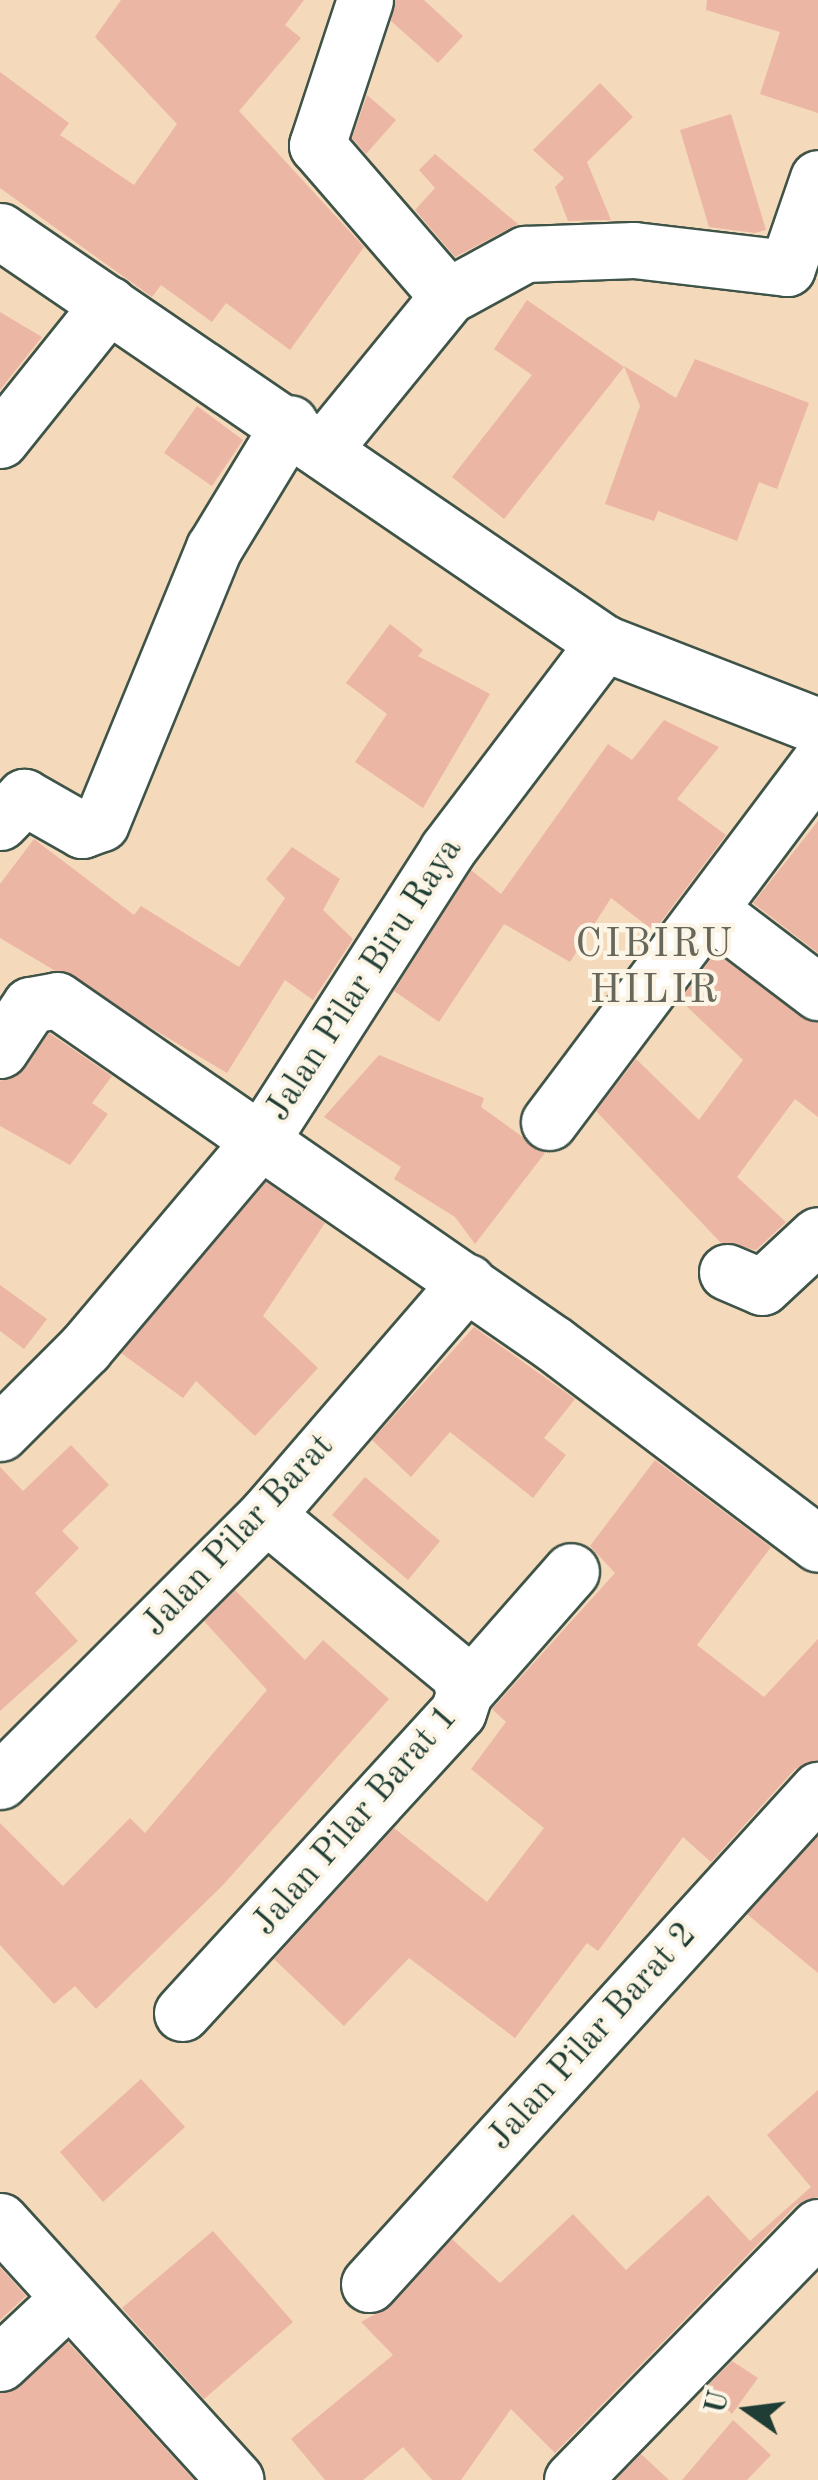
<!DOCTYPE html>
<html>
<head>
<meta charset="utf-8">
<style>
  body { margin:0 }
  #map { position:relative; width:818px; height:2480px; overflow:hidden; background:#f4d9bb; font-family:"Old Standard TT",serif }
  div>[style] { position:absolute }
  .building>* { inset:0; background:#ecb6a5 }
  .roads { filter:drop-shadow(2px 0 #3f5448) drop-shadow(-2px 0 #3f5448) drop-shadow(0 2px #3f5448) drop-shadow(0 -2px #3f5448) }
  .minor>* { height:55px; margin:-27.5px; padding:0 27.5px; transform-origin:27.5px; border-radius:27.5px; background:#fff }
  span { translate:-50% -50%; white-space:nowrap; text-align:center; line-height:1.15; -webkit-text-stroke:8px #fcf5e5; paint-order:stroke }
  .street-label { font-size:35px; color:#1f3d34 }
  .quarter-label { font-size:40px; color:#67675c; letter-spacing:2.5px }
  .north { position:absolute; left:698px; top:2360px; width:100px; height:100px; -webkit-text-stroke:8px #fcf5e5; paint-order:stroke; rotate:284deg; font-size:28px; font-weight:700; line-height:40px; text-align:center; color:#1f3d34 }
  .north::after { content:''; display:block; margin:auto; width:35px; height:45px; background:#1f3d34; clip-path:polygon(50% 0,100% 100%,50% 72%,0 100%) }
</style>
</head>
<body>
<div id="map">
  <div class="building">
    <div style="clip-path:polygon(121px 0,304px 0,285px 25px,301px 38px,239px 111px,364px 247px,290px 350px,226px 303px,212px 322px,161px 285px,152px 297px,0 188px,0 72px,69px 123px,60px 135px,134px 185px,177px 124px,95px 37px)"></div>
    <div style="clip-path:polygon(395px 0,424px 0,463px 36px,438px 63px,391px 21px)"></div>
    <div style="clip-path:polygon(707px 0,818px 0,818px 113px,760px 94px,780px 32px,706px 10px)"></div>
    <div style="clip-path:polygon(600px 83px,633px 117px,587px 162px,611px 220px,568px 221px,555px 187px,564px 178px,533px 150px)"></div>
    <div style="clip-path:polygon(367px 95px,396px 120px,366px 154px,352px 138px)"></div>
    <div style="clip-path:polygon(731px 114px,766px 230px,755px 233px,709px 227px,680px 130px)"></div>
    <div style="clip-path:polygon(435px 154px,507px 215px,518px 224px,455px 257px,415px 210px,435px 188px,419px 170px)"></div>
    <div style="clip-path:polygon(527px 300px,624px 367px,504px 519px,452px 477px,532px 375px,494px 349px)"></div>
    <div style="clip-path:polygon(0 312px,42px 337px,0 390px)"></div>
    <div style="clip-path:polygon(695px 359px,809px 403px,777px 489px,759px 482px,737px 541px,658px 511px,654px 521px,605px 504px,640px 406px,624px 366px,676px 398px)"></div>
    <div style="clip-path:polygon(197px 406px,243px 440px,212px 486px,164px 453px)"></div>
    <div style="clip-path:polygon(390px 624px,423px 650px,418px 656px,490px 694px,423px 808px,355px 762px,387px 714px,346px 683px)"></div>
    <div style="clip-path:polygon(664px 720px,719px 747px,677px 799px,726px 835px,654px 931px,611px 898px,570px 962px,504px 924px,439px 1022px,394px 991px,471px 870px,501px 894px,608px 744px,632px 760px)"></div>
    <div style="clip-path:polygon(818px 821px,818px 953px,753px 903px)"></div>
    <div style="clip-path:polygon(34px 839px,134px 915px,141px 906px,239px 967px,285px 898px,266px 879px,292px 847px,340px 879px,323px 910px,353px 939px,313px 1000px,285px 980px,227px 1073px,0 938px,0 884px)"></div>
    <div style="clip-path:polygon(715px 953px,818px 1023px,818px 1117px,795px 1099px,737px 1177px,786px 1222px,756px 1250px,720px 1242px,596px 1111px,636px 1059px,699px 1120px,743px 1060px,680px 1000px)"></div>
    <div style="clip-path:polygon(49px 1033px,112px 1076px,92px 1103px,108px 1114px,70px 1165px,0 1126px,0 1081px,25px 1068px)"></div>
    <div style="clip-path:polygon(379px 1055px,484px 1098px,481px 1107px,545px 1153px,475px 1244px,455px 1217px,394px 1179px,401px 1167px,324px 1117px)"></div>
    <div style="clip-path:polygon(266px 1182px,325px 1223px,263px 1316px,318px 1368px,255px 1436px,196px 1381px,183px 1398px,121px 1353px)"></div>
    <div style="clip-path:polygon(0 1285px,47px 1319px,24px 1349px,0 1331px)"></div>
    <div style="clip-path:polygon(474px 1327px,575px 1399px,544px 1438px,566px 1455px,533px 1498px,450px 1432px,411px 1477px,372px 1440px)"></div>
    <div style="clip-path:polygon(71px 1445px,109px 1485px,62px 1531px,79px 1548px,35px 1593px,78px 1641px,0 1711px,0 1467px,23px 1491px)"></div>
    <div style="clip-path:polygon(655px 1460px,771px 1547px,697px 1645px,764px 1697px,818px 1639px,818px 1760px,795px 1769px,711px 1862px,683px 1837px,598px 1951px,587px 1943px,515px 2038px,409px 1958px,344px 2026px,274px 1959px,394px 1828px,487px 1902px,544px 1828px,471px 1769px,506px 1722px,492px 1709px,615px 1573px,590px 1546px)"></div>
    <div style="clip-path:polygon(365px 1477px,440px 1541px,408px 1580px,332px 1515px)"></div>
    <div style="clip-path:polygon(235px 1590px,305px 1660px,323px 1640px,389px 1699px,223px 1885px,96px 2009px,75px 1986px,54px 2004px,0 1945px,0 1823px,63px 1886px,130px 1818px,145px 1833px,267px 1690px,204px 1621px)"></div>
    <div style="clip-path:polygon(818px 1836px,818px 1973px,747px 1914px)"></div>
    <div style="clip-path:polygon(141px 2079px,185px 2127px,103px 2202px,60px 2152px)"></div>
    <div style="clip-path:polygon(818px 2090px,818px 2197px,796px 2205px,555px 2453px,511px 2409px,461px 2480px,432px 2480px,403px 2447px,363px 2480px,325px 2480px,291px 2439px,393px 2355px,361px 2322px,392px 2305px,452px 2239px,500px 2283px,573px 2214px,626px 2270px,708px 2195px,750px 2241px,811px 2187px,767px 2135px)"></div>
    <div style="clip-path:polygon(213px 2231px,293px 2322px,204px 2399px,122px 2308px)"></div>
    <div style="clip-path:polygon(0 2267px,26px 2296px,0 2320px)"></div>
    <div style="clip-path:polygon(68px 2342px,194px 2480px,0 2480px,0 2393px)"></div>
    <div style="clip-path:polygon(732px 2361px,758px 2378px,732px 2414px,705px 2388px)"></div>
    <div style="clip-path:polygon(733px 2420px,771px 2455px,747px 2480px,682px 2480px)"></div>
    <div style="clip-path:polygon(641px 2454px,669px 2480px,616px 2480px)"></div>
  </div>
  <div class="roads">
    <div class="minor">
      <div style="left:365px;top:0;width:153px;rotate:108.3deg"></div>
      <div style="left:317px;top:145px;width:200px;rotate:49.1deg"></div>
      <div style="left:0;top:231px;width:731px;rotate:34.3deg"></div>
      <div style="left:604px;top:643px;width:230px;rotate:21.2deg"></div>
      <div style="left:0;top:440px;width:174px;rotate:-51.3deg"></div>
      <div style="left:325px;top:447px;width:195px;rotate:-50.8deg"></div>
      <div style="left:448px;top:296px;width:88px;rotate:-28.6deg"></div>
      <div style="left:525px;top:254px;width:109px;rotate:-2.1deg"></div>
      <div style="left:634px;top:250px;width:154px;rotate:6.7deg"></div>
      <div style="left:787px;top:268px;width:95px;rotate:-71deg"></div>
      <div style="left:0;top:822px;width:35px;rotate:-46deg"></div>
      <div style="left:24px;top:797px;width:67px;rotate:29.6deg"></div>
      <div style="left:82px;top:830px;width:20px;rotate:-20deg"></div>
      <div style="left:101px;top:823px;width:297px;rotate:-67.7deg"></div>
      <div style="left:214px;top:548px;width:146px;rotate:-58.7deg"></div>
      <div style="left:710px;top:910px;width:136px;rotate:37.2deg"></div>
      <div style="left:0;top:1050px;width:54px;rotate:-56.3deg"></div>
      <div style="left:30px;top:1005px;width:27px;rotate:-10deg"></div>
      <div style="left:57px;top:1000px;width:604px;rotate:34.69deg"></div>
      <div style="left:554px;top:1344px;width:331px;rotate:37.1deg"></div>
      <div style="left:549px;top:1122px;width:448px;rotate:-53.1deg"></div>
      <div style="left:727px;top:1272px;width:38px;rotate:23deg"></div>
      <div style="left:762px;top:1287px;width:76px;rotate:-42.9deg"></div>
      <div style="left:0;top:1433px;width:120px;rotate:-45deg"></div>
      <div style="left:85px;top:1348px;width:276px;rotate:-49.8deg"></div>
      <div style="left:263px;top:1137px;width:341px;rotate:-57.3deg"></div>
      <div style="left:447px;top:850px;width:260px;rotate:-52.8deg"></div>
      <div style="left:464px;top:1693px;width:162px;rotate:-48.7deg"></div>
      <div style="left:0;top:1781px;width:376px;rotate:-45deg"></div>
      <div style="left:266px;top:1515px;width:308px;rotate:-49.2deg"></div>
      <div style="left:182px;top:2013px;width:408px;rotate:-47.5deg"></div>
      <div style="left:458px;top:1712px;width:20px;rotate:-72deg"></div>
      <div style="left:464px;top:1693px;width:20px;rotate:-105deg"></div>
      <div style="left:459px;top:1674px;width:250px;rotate:-140.5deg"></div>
      <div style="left:0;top:2221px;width:350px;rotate:47.7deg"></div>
      <div style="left:369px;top:2284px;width:668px;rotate:-47.73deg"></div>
      <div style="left:0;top:2363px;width:92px;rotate:-43.2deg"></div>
      <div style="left:572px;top:2480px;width:353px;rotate:-45.8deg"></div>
    </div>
  </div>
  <div class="street-label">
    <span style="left:365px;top:980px;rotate:-57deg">Jalan Pilar Biru Raya</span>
    <span style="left:239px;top:1536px;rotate:-47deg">Jalan Pilar Barat</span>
    <span style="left:356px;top:1821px;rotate:-49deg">Jalan Pilar Barat 1</span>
    <span style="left:593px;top:2037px;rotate:-48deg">Jalan Pilar Barat 2</span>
  </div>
  <div class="quarter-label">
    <span style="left:655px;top:969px">CIBIRU<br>HILIR</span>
  </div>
  <div class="north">U</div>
</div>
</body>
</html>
